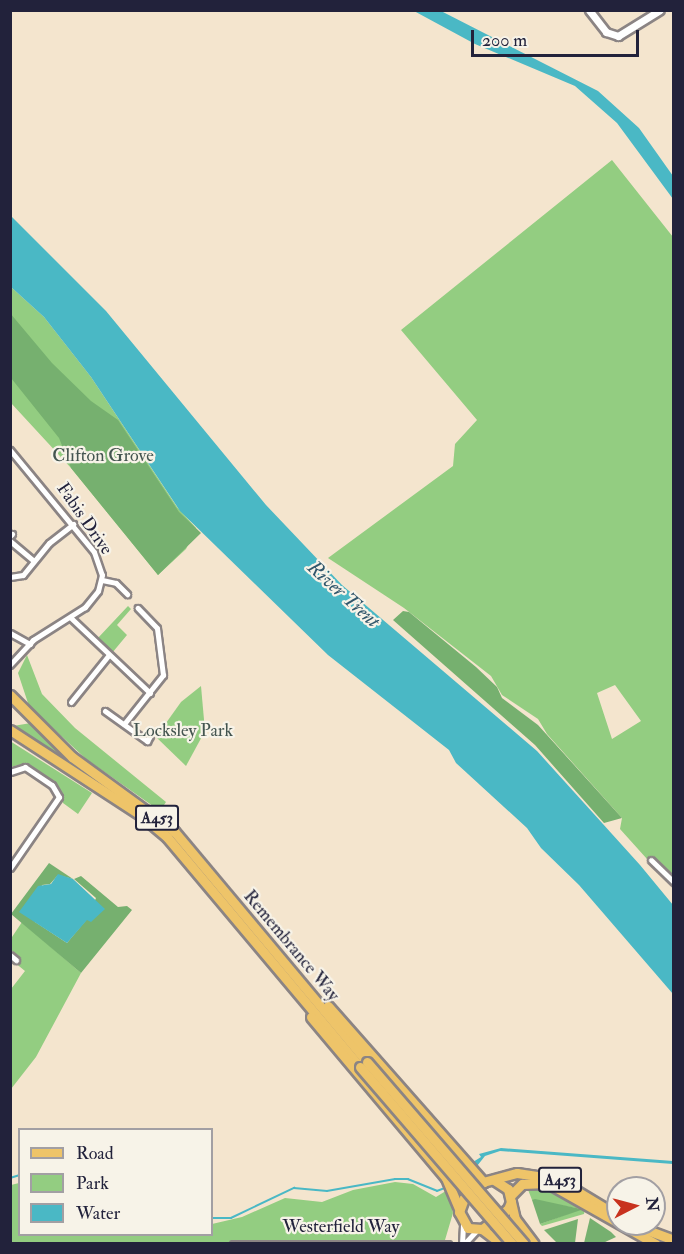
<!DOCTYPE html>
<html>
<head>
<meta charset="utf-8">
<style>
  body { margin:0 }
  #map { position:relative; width:684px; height:1254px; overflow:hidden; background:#f4e5ce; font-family:"IM FELL Double Pica",serif }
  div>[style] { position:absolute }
  .green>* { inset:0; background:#93cd81 }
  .forest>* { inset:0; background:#76b06f }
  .water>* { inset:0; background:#4ab8c5 }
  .stream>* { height:1.5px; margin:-0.75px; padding:0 0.75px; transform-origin:0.75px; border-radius:0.75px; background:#4ab8c5 }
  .roads { filter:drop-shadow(2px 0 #8b8484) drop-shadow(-2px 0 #8b8484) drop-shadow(0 2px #8b8484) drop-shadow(0 -2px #8b8484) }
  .minor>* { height:5px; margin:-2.5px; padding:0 2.5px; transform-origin:2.5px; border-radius:2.5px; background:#fff }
  .tertiary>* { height:7px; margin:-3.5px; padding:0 3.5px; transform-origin:3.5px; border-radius:3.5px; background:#fff }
  .primary>* { height:9px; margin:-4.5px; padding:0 4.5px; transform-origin:4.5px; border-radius:4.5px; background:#eec469 }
  .trunk>* { height:9px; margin:-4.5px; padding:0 4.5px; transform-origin:4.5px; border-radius:4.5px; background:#eec469 }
  .bridges { filter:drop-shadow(2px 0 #8b8484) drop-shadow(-2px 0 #8b8484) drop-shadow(0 2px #8b8484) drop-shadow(0 -2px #8b8484) }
  .trunk-bridge>* { height:9px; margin:-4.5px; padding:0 4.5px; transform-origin:4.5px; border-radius:4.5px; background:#eec469 }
  span { translate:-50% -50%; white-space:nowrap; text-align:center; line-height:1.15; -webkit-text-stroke:4.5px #f7f3e8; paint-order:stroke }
  .shield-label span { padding:2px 4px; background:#f7f3e8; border:2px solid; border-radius:4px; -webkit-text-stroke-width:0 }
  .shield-label { font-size:16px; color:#22223b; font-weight:700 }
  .park-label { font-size:18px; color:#445550 }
  .street-label { font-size:18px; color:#22223b }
  .water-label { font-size:20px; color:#30566b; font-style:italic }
  .frame { position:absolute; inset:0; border:12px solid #22223b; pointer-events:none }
  .legend { position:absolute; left:18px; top:1128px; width:195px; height:108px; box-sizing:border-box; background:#f7f3e8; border:2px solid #a29fa3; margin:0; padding:8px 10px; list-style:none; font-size:18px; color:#22223b }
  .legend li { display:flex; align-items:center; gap:12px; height:30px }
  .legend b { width:30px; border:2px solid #a29fa3 }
  .north { position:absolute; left:606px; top:1176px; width:60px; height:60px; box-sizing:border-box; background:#f7f3e8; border:2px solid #a29fa3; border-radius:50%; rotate:84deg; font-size:16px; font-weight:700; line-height:24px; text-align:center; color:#22223b }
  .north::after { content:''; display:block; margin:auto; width:21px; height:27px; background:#c8321e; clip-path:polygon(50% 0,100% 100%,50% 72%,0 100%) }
  .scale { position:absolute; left:471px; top:30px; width:168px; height:27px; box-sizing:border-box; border:3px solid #22223b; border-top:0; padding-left:8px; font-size:18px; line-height:21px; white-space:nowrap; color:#22223b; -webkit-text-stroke:4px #f7f3e8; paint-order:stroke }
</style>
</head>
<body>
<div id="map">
  <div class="green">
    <div style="clip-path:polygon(evenodd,612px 160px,673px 237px,673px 877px,652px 856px,647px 859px,620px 829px,622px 818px,547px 734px,538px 719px,502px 695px,491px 676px,404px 608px,328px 558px,453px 466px,455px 444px,477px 420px,401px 330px,612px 160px,615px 685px,641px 721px,612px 739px,597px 693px,615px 685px)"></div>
    <div style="clip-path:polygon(11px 287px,44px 317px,91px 377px,177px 507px,196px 528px,186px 549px,158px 575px,71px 468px,11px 403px)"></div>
    <div style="clip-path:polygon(128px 606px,131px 609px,117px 625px,127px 635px,112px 653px,97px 639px)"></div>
    <div style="clip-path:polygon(27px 655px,42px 694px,75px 728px,166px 802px,160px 811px,86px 759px,29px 706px,18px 673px)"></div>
    <div style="clip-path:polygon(201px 686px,205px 731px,186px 766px,156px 737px,181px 702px)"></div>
    <div style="clip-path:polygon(31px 723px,68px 757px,168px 831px,187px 850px,218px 890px,174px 839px,13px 726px)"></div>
    <div style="clip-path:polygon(10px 741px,92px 793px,78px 814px,63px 803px,57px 786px,26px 763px,11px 767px)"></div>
    <div style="clip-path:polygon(22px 922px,81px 973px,36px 1057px,11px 1089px,11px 989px,25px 971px,14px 962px,19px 956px,11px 950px,10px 940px)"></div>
    <div style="clip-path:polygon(395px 1182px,413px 1184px,436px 1197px,449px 1189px,453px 1213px,445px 1240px,11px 1244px,11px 1185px,19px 1183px,20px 1234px,212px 1234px,212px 1224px,242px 1217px,285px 1198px,322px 1202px,353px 1190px)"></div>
    <div style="clip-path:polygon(527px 1187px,548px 1187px,585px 1208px,584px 1214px,542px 1226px,540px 1224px,581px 1209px,532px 1200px)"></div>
  </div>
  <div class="forest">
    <div style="clip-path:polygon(10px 313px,52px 363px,91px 401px,118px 420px,179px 512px,201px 533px,158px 575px,71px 468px,59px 438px,11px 378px)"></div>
    <div style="clip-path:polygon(403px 611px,409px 612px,476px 667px,497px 687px,502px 698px,538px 725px,622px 818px,604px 823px,535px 745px,393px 620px)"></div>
    <div style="clip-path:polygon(49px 863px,73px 879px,58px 875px,50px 884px,42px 885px,35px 922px,67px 943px,87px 919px,96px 898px,74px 879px,81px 876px,118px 907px,127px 906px,132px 910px,81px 973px,11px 914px)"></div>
    <div style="clip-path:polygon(535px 1199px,581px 1209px,581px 1210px,540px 1224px,532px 1200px)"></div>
    <div style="clip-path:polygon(590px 1218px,611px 1232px,616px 1237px,603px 1243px,584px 1243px)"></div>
    <div style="clip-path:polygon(578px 1219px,575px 1243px,557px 1243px,544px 1230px)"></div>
  </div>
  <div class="water">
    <div style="clip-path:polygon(414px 11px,441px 11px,598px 91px,639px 128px,673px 176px,673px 199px,617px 123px,575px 86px,475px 44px)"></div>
    <div style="clip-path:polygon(10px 215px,106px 311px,266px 505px,342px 585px,537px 751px,640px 865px,673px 905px,673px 994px,579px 885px,541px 848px,527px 828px,456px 763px,449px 750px,328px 655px,180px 511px,91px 377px,44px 317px,11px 287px)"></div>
    <div style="clip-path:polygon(58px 874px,73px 879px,105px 909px,91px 922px,87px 920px,67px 943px,19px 912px,38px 886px,51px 884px)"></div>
    <div style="clip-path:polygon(501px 1148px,673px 1161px,673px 1164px,500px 1151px,485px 1156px,477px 1166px,473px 1162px,481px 1157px,479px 1154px)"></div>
  </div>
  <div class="stream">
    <div style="left:10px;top:1178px;width:10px;rotate:-17deg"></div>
    <div style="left:212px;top:1218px;width:19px"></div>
    <div style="left:231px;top:1218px;width:70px;rotate:-25.5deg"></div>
    <div style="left:294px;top:1188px;width:33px;rotate:5deg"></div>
    <div style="left:327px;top:1191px;width:69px;rotate:-10deg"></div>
    <div style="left:395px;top:1179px;width:13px"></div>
    <div style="left:408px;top:1179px;width:31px;rotate:22deg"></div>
    <div style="left:437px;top:1191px;width:9px;rotate:-21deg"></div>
  </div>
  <div class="roads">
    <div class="minor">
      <div style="left:10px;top:450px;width:132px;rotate:50.5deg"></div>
      <div style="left:94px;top:552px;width:24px;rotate:71deg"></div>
      <div style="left:102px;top:575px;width:16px;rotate:104deg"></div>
      <div style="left:98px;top:591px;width:21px;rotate:129deg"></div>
      <div style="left:85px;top:607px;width:62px;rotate:147.6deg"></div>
      <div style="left:33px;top:640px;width:34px;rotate:133deg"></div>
      <div style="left:10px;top:536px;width:3px;rotate:-45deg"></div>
      <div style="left:10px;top:541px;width:31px;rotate:40deg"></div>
      <div style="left:10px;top:577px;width:13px;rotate:-9deg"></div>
      <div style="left:23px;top:575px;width:41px;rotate:-50.9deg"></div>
      <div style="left:49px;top:543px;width:31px;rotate:-38deg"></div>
      <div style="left:102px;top:580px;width:14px;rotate:12deg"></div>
      <div style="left:116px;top:583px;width:16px;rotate:45deg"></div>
      <div style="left:71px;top:618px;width:109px;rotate:43.5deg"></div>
      <div style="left:10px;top:633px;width:23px;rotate:29deg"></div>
      <div style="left:71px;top:702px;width:59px;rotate:-51.2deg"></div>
      <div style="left:105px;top:711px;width:52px;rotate:35.5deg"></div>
      <div style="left:147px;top:741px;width:6px;rotate:-59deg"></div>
      <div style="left:124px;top:724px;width:63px;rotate:-51.5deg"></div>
      <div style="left:163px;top:675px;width:47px;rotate:-97.3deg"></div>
      <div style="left:157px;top:628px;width:28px;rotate:-134deg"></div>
      <div style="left:10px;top:772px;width:16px;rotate:-18deg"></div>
      <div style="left:25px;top:767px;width:32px;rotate:34deg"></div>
      <div style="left:52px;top:785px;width:14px;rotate:60deg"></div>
      <div style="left:59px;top:797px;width:86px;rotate:124.6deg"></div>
      <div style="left:651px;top:860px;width:32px;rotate:44deg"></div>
      <div style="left:10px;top:955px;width:8px;rotate:40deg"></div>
      <div style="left:233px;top:1244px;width:215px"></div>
      <div style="left:462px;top:1244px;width:20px;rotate:-87deg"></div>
      <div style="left:464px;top:1244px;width:19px;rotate:-47deg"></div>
    </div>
    <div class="tertiary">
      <div style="left:589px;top:10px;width:28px;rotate:52deg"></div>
      <div style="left:606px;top:32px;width:13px;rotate:18deg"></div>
      <div style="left:618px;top:36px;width:49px;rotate:-31.8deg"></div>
    </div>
    <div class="primary">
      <div style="left:494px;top:1180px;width:17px;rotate:33deg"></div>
      <div style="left:508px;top:1189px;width:13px;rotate:77deg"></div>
      <div style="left:511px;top:1202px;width:8px;rotate:113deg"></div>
      <div style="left:508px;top:1209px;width:33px;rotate:142deg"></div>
      <div style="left:482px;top:1229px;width:14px;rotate:-176deg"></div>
      <div style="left:468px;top:1228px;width:18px;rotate:-119deg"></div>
      <div style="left:459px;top:1212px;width:15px;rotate:-70deg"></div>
      <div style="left:464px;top:1198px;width:25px;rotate:-40deg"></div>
      <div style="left:483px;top:1182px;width:35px;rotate:-15deg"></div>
      <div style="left:517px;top:1173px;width:40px;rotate:8.5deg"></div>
      <div style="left:557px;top:1179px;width:71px;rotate:31.2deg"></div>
      <div style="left:511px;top:1195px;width:16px;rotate:-45deg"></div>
      <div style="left:522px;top:1184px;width:26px;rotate:-2deg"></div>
      <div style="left:548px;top:1183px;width:124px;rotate:29.5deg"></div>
      <div style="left:631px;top:1224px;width:46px;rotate:20.4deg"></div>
    </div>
    <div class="trunk">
      <div style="left:10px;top:695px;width:88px;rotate:45deg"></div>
      <div style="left:72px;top:757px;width:126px;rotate:36deg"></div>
      <div style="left:174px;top:831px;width:301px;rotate:50.1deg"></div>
      <div style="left:10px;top:730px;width:158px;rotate:33.1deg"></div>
      <div style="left:142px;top:816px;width:33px;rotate:40deg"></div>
      <div style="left:167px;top:837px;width:300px;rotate:50deg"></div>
      <div style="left:328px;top:1006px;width:235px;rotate:48.6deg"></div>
      <div style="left:311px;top:1017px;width:210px;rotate:50deg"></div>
      <div style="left:446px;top:1178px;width:33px;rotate:67deg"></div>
      <div style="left:511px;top:1202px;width:17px;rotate:77deg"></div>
      <div style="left:515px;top:1219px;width:31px;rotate:53deg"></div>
      <div style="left:482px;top:1229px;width:25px;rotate:37deg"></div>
    </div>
  </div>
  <div class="bridges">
    <div class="trunk-bridge">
      <div style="left:367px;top:1062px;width:240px;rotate:49.2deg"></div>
      <div style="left:360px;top:1067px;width:233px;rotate:49.3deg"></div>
    </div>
  </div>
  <div class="shield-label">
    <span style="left:157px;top:818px">A453</span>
    <span style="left:560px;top:1180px">A453</span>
  </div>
  <div class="park-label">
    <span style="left:103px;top:456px">Clifton Grove</span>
    <span style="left:183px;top:731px">Locksley Park</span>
  </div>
  <div class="street-label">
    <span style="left:84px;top:519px;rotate:55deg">Fabis Drive</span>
    <span style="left:291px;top:946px;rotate:50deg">Remembrance Way</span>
    <span style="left:341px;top:1227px">Westerfield Way</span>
  </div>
  <div class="water-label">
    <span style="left:344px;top:594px;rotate:42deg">River Trent</span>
  </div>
  <div class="frame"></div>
  <ul class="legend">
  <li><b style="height:8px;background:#eec469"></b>Road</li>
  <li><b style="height:16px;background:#93cd81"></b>Park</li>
  <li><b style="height:16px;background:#4ab8c5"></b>Water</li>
  </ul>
  <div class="north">N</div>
  <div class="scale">200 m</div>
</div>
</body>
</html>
